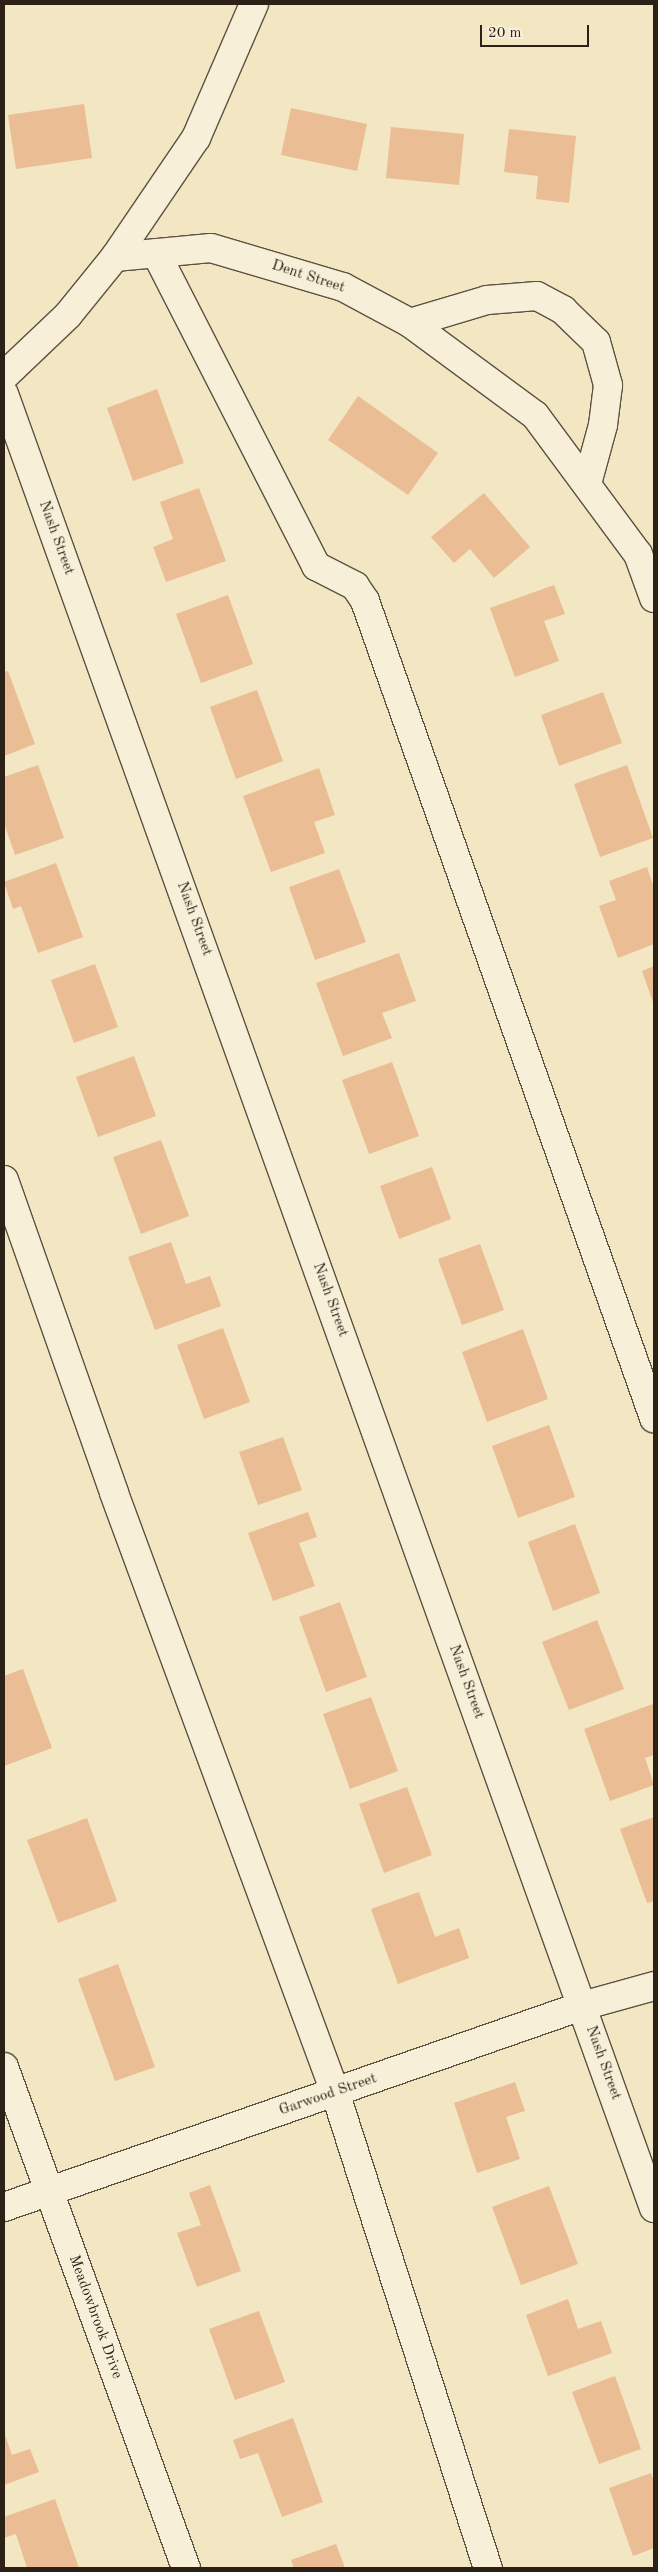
<!DOCTYPE html>
<html>
<head>
<meta charset="utf-8">
<style>
  body { margin:0 }
  #map { position:relative; width:658px; height:2572px; overflow:hidden; background:#f2e6c3; font-family:"Old Standard TT",serif }
  div>[style] { position:absolute }
  .building>* { inset:0; background:#eabd94 }
  .roads { filter:drop-shadow(1px 0 #5d5241) drop-shadow(-1px 0 #5d5241) drop-shadow(0 1px #5d5241) drop-shadow(0 -1px #5d5241) }
  .minor>* { height:28px; margin:-14px; padding:0 14px; transform-origin:14px; border-radius:14px; background:#f7efd8 }
  span { translate:-50% -50%; white-space:nowrap; text-align:center; line-height:1.15; -webkit-text-stroke:4.5px #f7efd8; paint-order:stroke }
  .street-label { font-size:15px; color:#2b2116 }
  .frame { position:absolute; inset:0; border:5px solid #2b2116; pointer-events:none }
  .scale { position:absolute; left:480px; top:25px; width:109px; height:22px; box-sizing:border-box; border:2px solid #2b2116; border-top:0; padding-left:6px; font-size:15px; line-height:18px; white-space:nowrap; color:#2b2116; -webkit-text-stroke:4px #f7efd8; paint-order:stroke }
</style>
</head>
<body>
<div id="map">
  <div class="building">
    <div style="clip-path:polygon(84px 104px,92px 158px,16px 169px,8px 115px)"></div>
    <div style="clip-path:polygon(291px 108px,367px 124px,357px 171px,281px 155px)"></div>
    <div style="clip-path:polygon(391px 127px,464px 134px,459px 185px,386px 178px)"></div>
    <div style="clip-path:polygon(509px 129px,576px 136px,569px 203px,536px 199px,538px 176px,504px 172px)"></div>
    <div style="clip-path:polygon(157px 389px,184px 463px,133px 481px,107px 408px)"></div>
    <div style="clip-path:polygon(358px 396px,438px 453px,408px 495px,328px 440px)"></div>
    <div style="clip-path:polygon(199px 488px,226px 561px,166px 582px,153px 547px,173px 539px,160px 502px)"></div>
    <div style="clip-path:polygon(484px 493px,530px 547px,494px 578px,470px 549px,454px 563px,431px 537px)"></div>
    <div style="clip-path:polygon(554px 585px,565px 614px,544px 621px,559px 661px,515px 677px,490px 608px)"></div>
    <div style="clip-path:polygon(228px 595px,253px 664px,201px 683px,176px 614px)"></div>
    <div style="clip-path:polygon(8px 671px,35px 744px,4px 756px,4px 672px)"></div>
    <div style="clip-path:polygon(257px 690px,283px 761px,236px 779px,210px 707px)"></div>
    <div style="clip-path:polygon(603px 692px,622px 743px,559px 766px,541px 715px)"></div>
    <div style="clip-path:polygon(38px 765px,64px 838px,15px 855px,4px 823px,4px 777px)"></div>
    <div style="clip-path:polygon(627px 765px,653px 838px,600px 857px,574px 784px)"></div>
    <div style="clip-path:polygon(319px 768px,335px 815px,314px 822px,325px 853px,271px 872px,243px 796px)"></div>
    <div style="clip-path:polygon(56px 863px,83px 937px,38px 953px,21px 906px,13px 909px,4px 882px)"></div>
    <div style="clip-path:polygon(647px 867px,654px 888px,654px 944px,618px 958px,599px 906px,616px 900px,609px 881px)"></div>
    <div style="clip-path:polygon(339px 869px,366px 942px,315px 960px,289px 887px)"></div>
    <div style="clip-path:polygon(399px 953px,416px 1001px,382px 1013px,392px 1038px,343px 1056px,316px 983px)"></div>
    <div style="clip-path:polygon(95px 964px,118px 1027px,74px 1043px,51px 980px)"></div>
    <div style="clip-path:polygon(654px 966px,654px 1005px,642px 971px)"></div>
    <div style="clip-path:polygon(134px 1056px,156px 1116px,98px 1137px,76px 1077px)"></div>
    <div style="clip-path:polygon(392px 1062px,419px 1136px,369px 1154px,342px 1080px)"></div>
    <div style="clip-path:polygon(161px 1140px,189px 1216px,141px 1234px,113px 1157px)"></div>
    <div style="clip-path:polygon(432px 1167px,451px 1219px,399px 1239px,380px 1186px)"></div>
    <div style="clip-path:polygon(171px 1242px,186px 1284px,210px 1276px,221px 1306px,155px 1330px,128px 1257px)"></div>
    <div style="clip-path:polygon(480px 1244px,504px 1310px,462px 1325px,438px 1259px)"></div>
    <div style="clip-path:polygon(223px 1328px,250px 1402px,204px 1419px,177px 1345px)"></div>
    <div style="clip-path:polygon(523px 1329px,548px 1399px,487px 1422px,462px 1352px)"></div>
    <div style="clip-path:polygon(549px 1425px,575px 1497px,518px 1518px,492px 1446px)"></div>
    <div style="clip-path:polygon(283px 1437px,302px 1490px,258px 1505px,239px 1452px)"></div>
    <div style="clip-path:polygon(308px 1512px,317px 1537px,299px 1543px,315px 1586px,273px 1601px,248px 1533px)"></div>
    <div style="clip-path:polygon(575px 1524px,600px 1593px,553px 1611px,528px 1542px)"></div>
    <div style="clip-path:polygon(340px 1602px,367px 1677px,326px 1692px,299px 1617px)"></div>
    <div style="clip-path:polygon(597px 1620px,624px 1689px,569px 1710px,542px 1642px)"></div>
    <div style="clip-path:polygon(23px 1669px,52px 1748px,4px 1766px,4px 1676px)"></div>
    <div style="clip-path:polygon(371px 1697px,398px 1771px,350px 1789px,323px 1714px)"></div>
    <div style="clip-path:polygon(653px 1704px,654px 1755px,645px 1758px,654px 1785px,610px 1801px,584px 1729px)"></div>
    <div style="clip-path:polygon(407px 1787px,432px 1855px,384px 1873px,359px 1804px)"></div>
    <div style="clip-path:polygon(654px 1817px,654px 1901px,647px 1903px,620px 1829px)"></div>
    <div style="clip-path:polygon(87px 1818px,117px 1901px,58px 1923px,27px 1840px)"></div>
    <div style="clip-path:polygon(419px 1892px,435px 1937px,459px 1928px,469px 1958px,398px 1984px,371px 1909px)"></div>
    <div style="clip-path:polygon(118px 1964px,155px 2067px,115px 2081px,78px 1979px)"></div>
    <div style="clip-path:polygon(515px 2082px,525px 2111px,506px 2117px,520px 2159px,477px 2173px,454px 2103px)"></div>
    <div style="clip-path:polygon(210px 2185px,241px 2271px,197px 2287px,177px 2233px,201px 2225px,189px 2193px)"></div>
    <div style="clip-path:polygon(549px 2186px,578px 2264px,521px 2285px,492px 2207px)"></div>
    <div style="clip-path:polygon(568px 2299px,578px 2329px,601px 2321px,612px 2353px,548px 2376px,526px 2315px)"></div>
    <div style="clip-path:polygon(259px 2311px,285px 2382px,235px 2400px,209px 2329px)"></div>
    <div style="clip-path:polygon(615px 2376px,641px 2449px,599px 2464px,572px 2392px)"></div>
    <div style="clip-path:polygon(293px 2418px,323px 2502px,282px 2517px,258px 2453px,240px 2459px,233px 2440px)"></div>
    <div style="clip-path:polygon(4px 2432px,12px 2455px,30px 2449px,39px 2472px,4px 2485px)"></div>
    <div style="clip-path:polygon(651px 2473px,654px 2481px,654px 2548px,633px 2556px,609px 2488px)"></div>
    <div style="clip-path:polygon(55px 2499px,79px 2568px,27px 2568px,16px 2534px,4px 2538px,4px 2517px)"></div>
    <div style="clip-path:polygon(336px 2544px,345px 2568px,294px 2568px,291px 2560px)"></div>
  </div>
  <div class="roads">
    <div class="minor">
      <div style="left:156px;top:253px;width:352px;rotate:62.9deg"></div>
      <div style="left:316px;top:566px;width:44px;rotate:27.1deg"></div>
      <div style="left:355px;top:586px;width:18px;rotate:56deg"></div>
      <div style="left:365px;top:601px;width:867px;rotate:70.52deg"></div>
      <div style="left:115px;top:257px;width:96px;rotate:-5.4deg"></div>
      <div style="left:211px;top:248px;width:138px;rotate:16.5deg"></div>
      <div style="left:343px;top:287px;width:76px;rotate:28.2deg"></div>
      <div style="left:410px;top:323px;width:155px;rotate:36.4deg"></div>
      <div style="left:535px;top:415px;width:173px;rotate:53.5deg"></div>
      <div style="left:638px;top:554px;width:47px;rotate:70deg"></div>
      <div style="left:410px;top:323px;width:80px;rotate:-16.6deg"></div>
      <div style="left:487px;top:300px;width:50px;rotate:-4.6deg"></div>
      <div style="left:537px;top:296px;width:30px;rotate:28deg"></div>
      <div style="left:563px;top:310px;width:46px;rotate:44.1deg"></div>
      <div style="left:596px;top:342px;width:45px;rotate:74.4deg"></div>
      <div style="left:608px;top:385px;width:40px;rotate:97.1deg"></div>
      <div style="left:603px;top:425px;width:61px;rotate:105.2deg"></div>
      <div style="left:4px;top:376px;width:88px;rotate:-43.6deg"></div>
      <div style="left:68px;top:315px;width:75px;rotate:-51deg"></div>
      <div style="left:115px;top:257px;width:144px;rotate:-55.8deg"></div>
      <div style="left:196px;top:138px;width:146px;rotate:-66.6deg"></div>
      <div style="left:4px;top:394px;width:1927px;rotate:70.29deg"></div>
      <div style="left:4px;top:1180px;width:332px;rotate:70.6deg"></div>
      <div style="left:114px;top:1493px;width:638px;rotate:69.75deg"></div>
      <div style="left:335px;top:2092px;width:500px;rotate:72.2deg"></div>
      <div style="left:4px;top:2067px;width:533px;rotate:70.04deg"></div>
      <div style="left:4px;top:2207px;width:612px;rotate:-19.18deg"></div>
      <div style="left:582px;top:2006px;width:75px;rotate:-15.5deg"></div>
    </div>
  </div>
  <div class="street-label">
    <span style="left:308px;top:277px;rotate:18deg">Dent Street</span>
    <span style="left:56px;top:538px;rotate:70deg">Nash Street</span>
    <span style="left:194px;top:919px;rotate:70deg">Nash Street</span>
    <span style="left:330px;top:1300px;rotate:70deg">Nash Street</span>
    <span style="left:466px;top:1682px;rotate:70deg">Nash Street</span>
    <span style="left:603px;top:2063px;rotate:70deg">Nash Street</span>
    <span style="left:328px;top:2095px;rotate:-19deg">Garwood Street</span>
    <span style="left:95px;top:2317px;rotate:70deg">Meadowbrook Drive</span>
  </div>
  <div class="frame"></div>
  <div class="scale">20 m</div>
</div>
</body>
</html>
